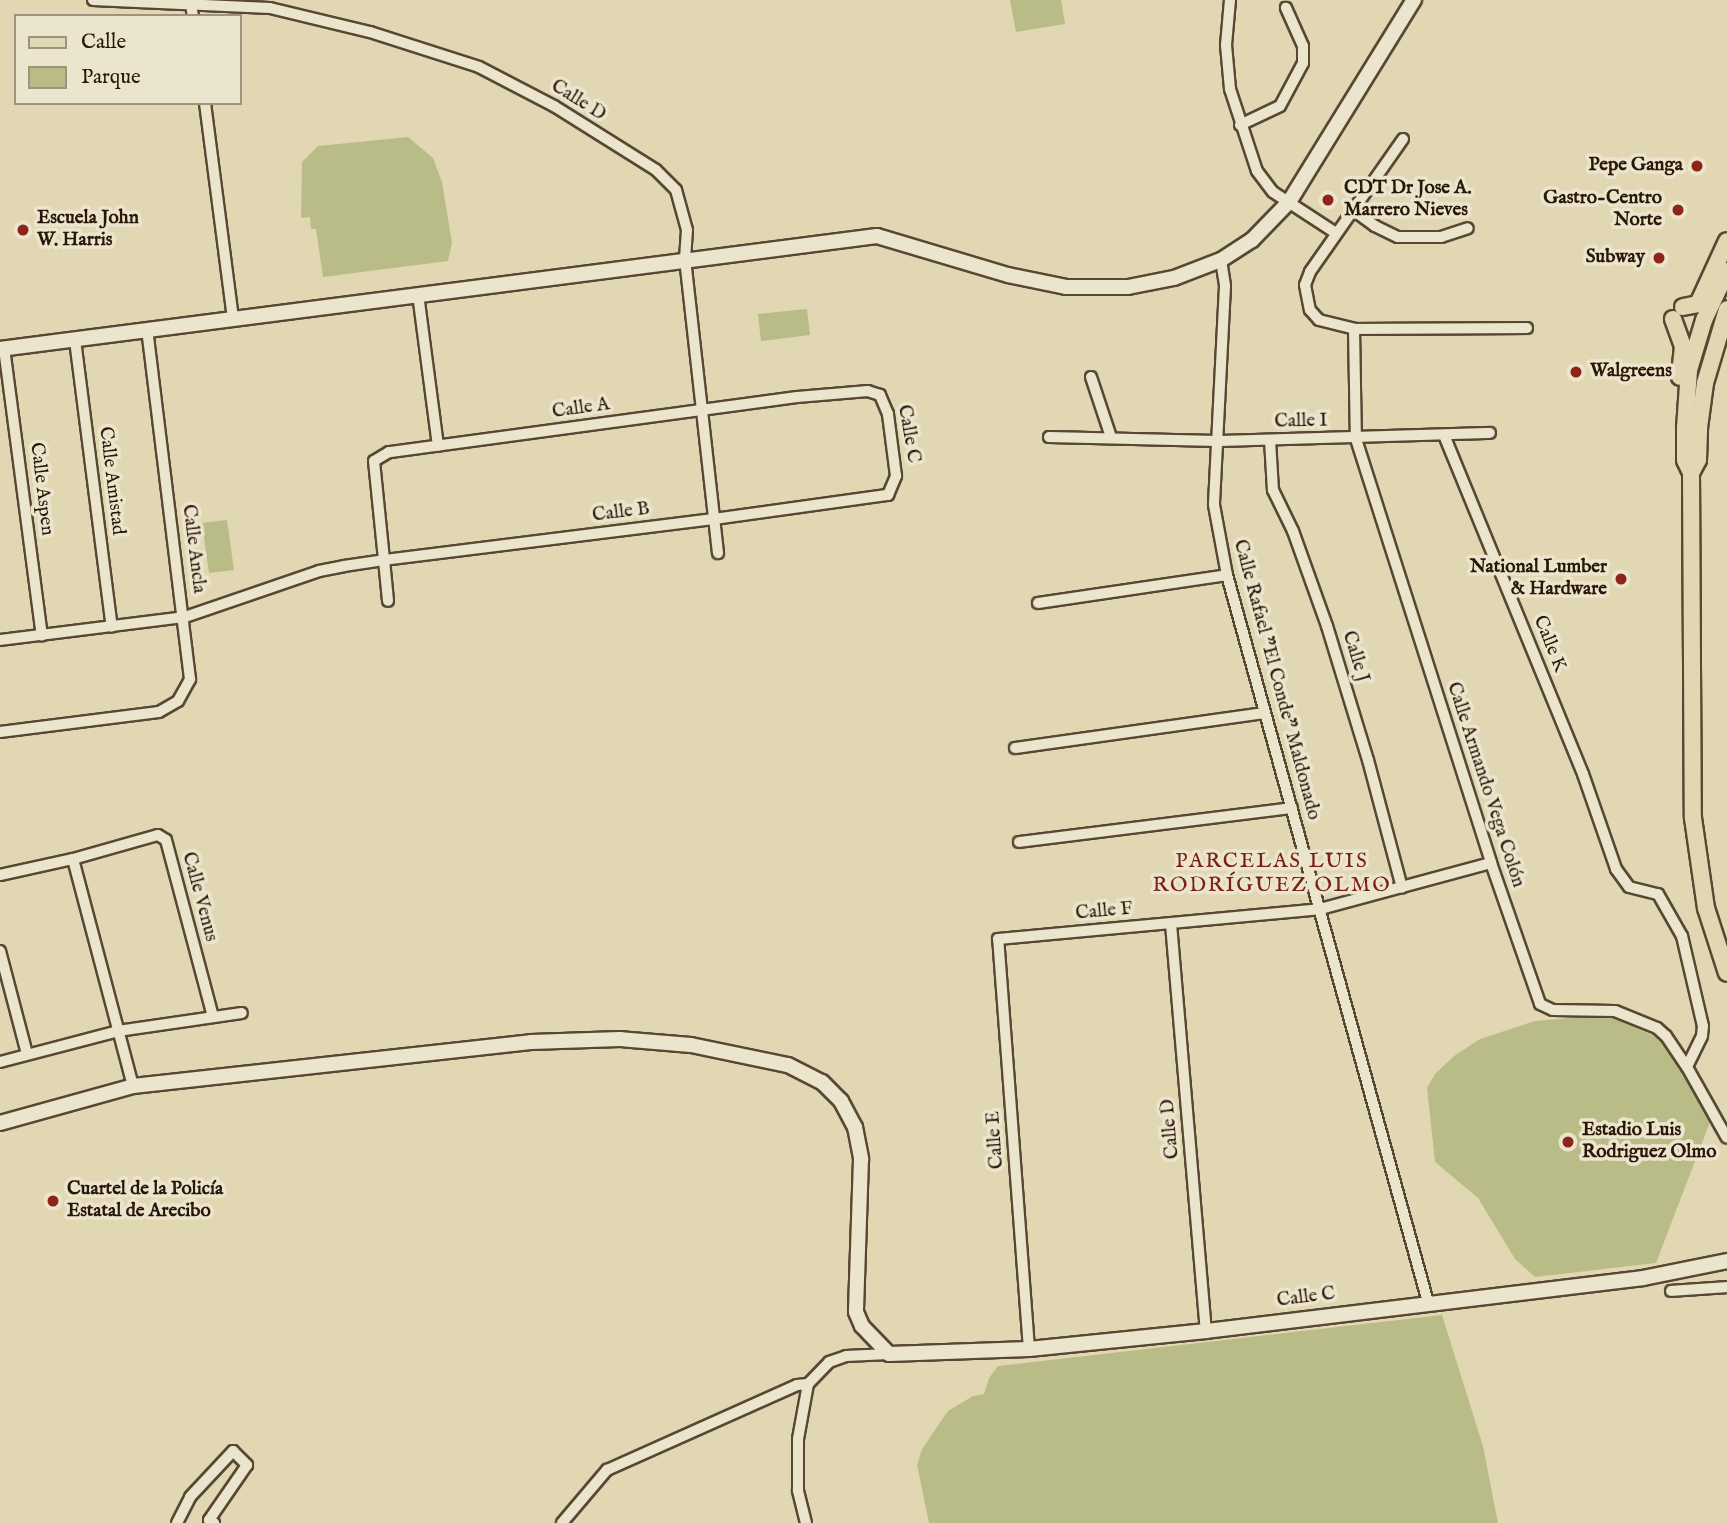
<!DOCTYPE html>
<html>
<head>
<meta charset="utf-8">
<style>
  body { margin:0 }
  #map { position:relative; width:1727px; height:1523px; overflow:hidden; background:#e1d7b3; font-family:"IM FELL English",serif }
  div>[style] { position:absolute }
  .green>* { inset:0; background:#babc88 }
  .roads { filter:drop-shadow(2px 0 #584733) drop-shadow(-2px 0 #584733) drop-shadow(0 2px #584733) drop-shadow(0 -2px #584733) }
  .street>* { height:10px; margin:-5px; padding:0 5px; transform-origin:5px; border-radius:5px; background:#ece5ce }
  .secondary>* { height:14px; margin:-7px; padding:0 7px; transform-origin:7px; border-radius:7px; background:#ece5ce }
  .primary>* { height:16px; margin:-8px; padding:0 8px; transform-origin:8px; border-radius:8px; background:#e1d7b3 }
  .dots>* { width:19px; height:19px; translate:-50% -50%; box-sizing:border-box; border:4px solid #ece5ce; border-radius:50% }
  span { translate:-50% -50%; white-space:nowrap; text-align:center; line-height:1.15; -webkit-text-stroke:7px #ece5ce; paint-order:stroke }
  .street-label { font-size:19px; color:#2b1708 }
  .poi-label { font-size:19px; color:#2b1708; font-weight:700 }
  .right { translate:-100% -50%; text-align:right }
  .left { translate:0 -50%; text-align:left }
  .neighbourhood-label { font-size:21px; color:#7a1f14; letter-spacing:2px }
  .legend { position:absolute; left:14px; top:14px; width:228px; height:91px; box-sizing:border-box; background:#ece5ce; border:2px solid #9f937f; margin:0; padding:9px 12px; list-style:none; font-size:21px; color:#2b1708 }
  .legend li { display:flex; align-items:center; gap:14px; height:35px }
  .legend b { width:35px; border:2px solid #9f937f }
</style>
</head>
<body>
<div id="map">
  <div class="green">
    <div style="clip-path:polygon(1010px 0,1061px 0,1065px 24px,1016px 32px)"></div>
    <div style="clip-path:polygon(408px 137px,433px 158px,442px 182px,452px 243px,448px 261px,323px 277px,316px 229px,311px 229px,310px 217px,301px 218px,302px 162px,318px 146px)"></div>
    <div style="clip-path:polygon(807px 309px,810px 335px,761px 341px,758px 314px)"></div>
    <div style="clip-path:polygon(227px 520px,234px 570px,209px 573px,202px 523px)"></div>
    <div style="clip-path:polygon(1607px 1015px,1663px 1040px,1710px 1122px,1656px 1263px,1535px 1277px,1515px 1259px,1478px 1198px,1435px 1162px,1427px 1088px,1435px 1074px,1454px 1056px,1480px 1039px,1535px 1021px)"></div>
    <div style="clip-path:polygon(1442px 1315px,1483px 1446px,1498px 1523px,929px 1523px,917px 1465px,922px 1449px,948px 1411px,973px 1396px,984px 1394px,989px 1378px,998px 1366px)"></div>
  </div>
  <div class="roads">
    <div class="street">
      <div style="left:93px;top:0;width:177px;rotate:2.6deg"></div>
      <div style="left:270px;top:8px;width:103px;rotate:13.5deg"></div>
      <div style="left:370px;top:32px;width:114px;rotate:17.8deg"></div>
      <div style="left:479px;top:67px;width:85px;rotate:27.5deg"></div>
      <div style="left:554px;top:106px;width:120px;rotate:32.1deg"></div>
      <div style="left:656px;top:170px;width:28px;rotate:45deg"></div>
      <div style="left:676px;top:190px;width:41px;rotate:74.6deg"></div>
      <div style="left:687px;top:230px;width:29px;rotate:94deg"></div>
      <div style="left:685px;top:259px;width:296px;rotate:83.6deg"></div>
      <div style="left:1230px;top:0;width:45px;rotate:95.1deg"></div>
      <div style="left:1226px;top:45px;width:44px;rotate:84.8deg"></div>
      <div style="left:1230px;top:89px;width:86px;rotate:71.8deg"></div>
      <div style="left:1257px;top:171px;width:26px;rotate:53deg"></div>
      <div style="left:1273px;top:192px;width:75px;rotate:33.1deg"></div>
      <div style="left:191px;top:4px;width:12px;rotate:81deg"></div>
      <div style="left:205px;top:103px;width:218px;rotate:82.6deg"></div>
      <div style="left:1240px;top:125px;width:44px;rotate:-25.4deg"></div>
      <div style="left:1280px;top:106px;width:49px;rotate:-61.9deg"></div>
      <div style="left:1303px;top:63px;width:17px;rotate:-90deg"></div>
      <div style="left:1303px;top:46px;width:42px;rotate:-114.1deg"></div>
      <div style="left:1403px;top:139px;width:162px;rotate:125deg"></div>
      <div style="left:1310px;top:272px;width:14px;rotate:111deg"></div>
      <div style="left:1305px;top:285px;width:25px;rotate:79deg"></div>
      <div style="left:1310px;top:310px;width:13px;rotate:48deg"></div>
      <div style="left:1319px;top:320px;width:36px;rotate:14deg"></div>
      <div style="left:1354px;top:329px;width:173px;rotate:-0.3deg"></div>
      <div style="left:1353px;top:210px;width:27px;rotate:36deg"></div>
      <div style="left:1375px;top:226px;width:25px;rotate:26deg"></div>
      <div style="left:1398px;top:237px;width:43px"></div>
      <div style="left:1441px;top:237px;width:28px;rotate:-18deg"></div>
      <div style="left:1221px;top:260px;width:26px;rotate:81deg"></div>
      <div style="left:1225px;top:286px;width:219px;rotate:92.9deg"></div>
      <div style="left:1214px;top:505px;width:71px;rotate:79.5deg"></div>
      <div style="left:1227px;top:575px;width:754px;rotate:74.55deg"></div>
      <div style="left:418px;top:294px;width:153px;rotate:82.5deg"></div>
      <div style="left:1354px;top:329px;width:110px;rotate:89deg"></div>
      <div style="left:1356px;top:439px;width:445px;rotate:72.3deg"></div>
      <div style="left:1491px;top:863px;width:149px;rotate:70.8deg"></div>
      <div style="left:1540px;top:1004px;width:14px;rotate:25deg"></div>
      <div style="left:1553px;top:1010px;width:62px;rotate:0.9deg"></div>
      <div style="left:1615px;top:1011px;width:45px;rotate:22deg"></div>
      <div style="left:1657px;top:1028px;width:12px;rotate:42deg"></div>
      <div style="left:1666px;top:1036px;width:37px;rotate:56deg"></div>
      <div style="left:1687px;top:1067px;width:81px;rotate:60.6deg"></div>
      <div style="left:75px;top:340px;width:289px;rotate:82.7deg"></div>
      <div style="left:4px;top:348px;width:290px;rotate:82.5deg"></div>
      <div style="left:1091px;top:377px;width:63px;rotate:71.6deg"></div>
      <div style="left:1444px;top:435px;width:366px;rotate:67.7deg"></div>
      <div style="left:1583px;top:774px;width:101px;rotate:70.8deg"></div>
      <div style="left:1616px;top:869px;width:22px;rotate:54deg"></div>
      <div style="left:1629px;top:887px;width:30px;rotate:14deg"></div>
      <div style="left:1658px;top:894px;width:48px;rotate:60.3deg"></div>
      <div style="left:1682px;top:936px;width:92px;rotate:76.9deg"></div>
      <div style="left:1703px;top:1026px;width:10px;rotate:96deg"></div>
      <div style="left:1702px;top:1036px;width:34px;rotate:116deg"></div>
      <div style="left:1049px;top:437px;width:168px;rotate:1.4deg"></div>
      <div style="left:1217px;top:441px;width:273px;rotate:-1.7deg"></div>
      <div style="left:1270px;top:440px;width:50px;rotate:86.6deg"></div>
      <div style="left:1273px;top:490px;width:46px;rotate:64deg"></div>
      <div style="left:1293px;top:531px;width:101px;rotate:70.3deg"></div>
      <div style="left:1327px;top:626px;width:140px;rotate:73deg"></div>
      <div style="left:1368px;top:760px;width:132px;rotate:75.1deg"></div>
      <div style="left:1038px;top:603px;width:191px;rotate:-8.4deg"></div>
      <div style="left:0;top:640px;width:186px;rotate:-7.1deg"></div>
      <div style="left:185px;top:617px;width:142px;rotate:-18.9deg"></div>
      <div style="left:319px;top:571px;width:25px;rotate:-11deg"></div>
      <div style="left:344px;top:566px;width:40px;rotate:-8.5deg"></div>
      <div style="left:384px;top:560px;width:333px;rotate:-7.1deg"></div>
      <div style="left:714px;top:519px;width:176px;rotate:-7.9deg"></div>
      <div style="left:888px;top:495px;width:21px;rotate:-67deg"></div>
      <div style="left:896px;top:476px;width:63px;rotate:-97.4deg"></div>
      <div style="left:888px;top:414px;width:21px;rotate:-113deg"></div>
      <div style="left:880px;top:395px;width:13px;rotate:-162deg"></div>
      <div style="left:868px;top:391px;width:71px;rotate:175.2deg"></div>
      <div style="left:797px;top:397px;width:412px;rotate:172.3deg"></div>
      <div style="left:389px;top:452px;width:17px;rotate:149deg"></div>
      <div style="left:374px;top:461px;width:100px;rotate:84.2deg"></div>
      <div style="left:384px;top:560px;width:41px;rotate:84.4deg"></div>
      <div style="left:0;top:732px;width:160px;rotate:-7.2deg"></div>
      <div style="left:159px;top:712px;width:22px;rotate:-30deg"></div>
      <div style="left:178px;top:701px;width:25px;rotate:-61deg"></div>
      <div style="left:190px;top:679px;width:352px;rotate:-97deg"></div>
      <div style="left:1015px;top:748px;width:252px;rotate:-8deg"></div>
      <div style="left:1019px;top:842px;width:275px;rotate:-7.1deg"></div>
      <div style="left:73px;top:859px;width:235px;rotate:75.2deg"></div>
      <div style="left:0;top:875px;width:75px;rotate:-12.4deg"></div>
      <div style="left:73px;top:859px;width:88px;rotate:-15.8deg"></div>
      <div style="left:158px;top:835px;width:9px;rotate:32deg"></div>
      <div style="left:166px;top:840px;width:183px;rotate:75.1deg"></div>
      <div style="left:1171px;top:924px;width:409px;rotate:85.1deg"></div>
      <div style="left:0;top:951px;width:106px;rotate:75.3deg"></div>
      <div style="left:0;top:1062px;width:122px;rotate:-14.7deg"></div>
      <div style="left:118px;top:1031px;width:125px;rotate:-8.3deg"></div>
      <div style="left:1671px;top:1291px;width:56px;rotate:-4.1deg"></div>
      <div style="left:1029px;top:1349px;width:411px;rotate:-94.3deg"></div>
      <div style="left:998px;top:939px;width:323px;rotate:-5.3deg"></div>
      <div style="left:1320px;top:909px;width:177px;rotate:-15.1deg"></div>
      <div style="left:177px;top:1523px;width:29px;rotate:-63deg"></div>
      <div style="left:190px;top:1497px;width:63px;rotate:-46.9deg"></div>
      <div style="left:233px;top:1451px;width:20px;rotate:45deg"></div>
      <div style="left:247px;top:1465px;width:67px;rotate:124.6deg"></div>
      <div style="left:209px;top:1520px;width:6px;rotate:31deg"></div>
      <div style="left:562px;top:1523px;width:70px;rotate:-49.7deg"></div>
      <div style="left:607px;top:1470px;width:208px;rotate:-24.1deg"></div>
      <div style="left:797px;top:1385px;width:11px;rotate:-5deg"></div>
      <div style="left:806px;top:1523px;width:34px;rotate:-104deg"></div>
      <div style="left:798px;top:1490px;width:51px;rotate:-90deg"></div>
      <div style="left:798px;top:1439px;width:56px;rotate:-79.7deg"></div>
      <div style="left:808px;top:1384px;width:30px;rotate:-46deg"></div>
      <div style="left:829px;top:1362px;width:18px;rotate:-19deg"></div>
      <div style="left:846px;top:1356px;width:43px;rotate:-2.7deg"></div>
    </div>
    <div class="secondary">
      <div style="left:0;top:349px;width:884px;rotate:-7.34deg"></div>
      <div style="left:877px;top:236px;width:137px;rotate:16.6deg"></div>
      <div style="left:1008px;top:275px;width:59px;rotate:11.7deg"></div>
      <div style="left:1066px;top:287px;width:62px"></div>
      <div style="left:1128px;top:287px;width:47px;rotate:-11.1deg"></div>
      <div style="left:1174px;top:278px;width:50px;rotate:-21deg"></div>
      <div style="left:1221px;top:260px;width:37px;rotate:-33deg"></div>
      <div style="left:1252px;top:240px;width:53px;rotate:-45.8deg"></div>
      <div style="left:1289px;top:202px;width:238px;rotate:-58.3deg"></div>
      <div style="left:0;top:1123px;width:138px;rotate:-15.5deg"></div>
      <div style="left:133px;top:1086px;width:400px;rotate:-6.3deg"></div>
      <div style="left:531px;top:1042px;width:89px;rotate:-1.9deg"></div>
      <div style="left:620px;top:1039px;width:71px;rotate:4.8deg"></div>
      <div style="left:691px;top:1045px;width:99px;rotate:11.7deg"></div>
      <div style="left:788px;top:1065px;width:38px;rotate:27deg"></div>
      <div style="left:822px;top:1082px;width:27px;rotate:45deg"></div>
      <div style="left:841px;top:1101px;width:30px;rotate:62deg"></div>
      <div style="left:855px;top:1127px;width:33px;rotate:79deg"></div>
      <div style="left:861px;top:1159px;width:153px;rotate:91.9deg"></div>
      <div style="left:856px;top:1312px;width:15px;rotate:67deg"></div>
      <div style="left:862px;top:1326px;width:39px;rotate:46deg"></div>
      <div style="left:889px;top:1354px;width:140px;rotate:-2deg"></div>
      <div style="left:1029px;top:1349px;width:178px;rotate:-5.8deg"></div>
      <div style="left:1206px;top:1331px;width:440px;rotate:-6.9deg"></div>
      <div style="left:1643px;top:1278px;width:86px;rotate:-11.4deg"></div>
    </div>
    <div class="primary">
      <div style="left:1727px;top:271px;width:54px;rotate:115.1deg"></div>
      <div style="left:1704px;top:320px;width:52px;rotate:106.7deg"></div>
      <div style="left:1689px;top:370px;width:58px;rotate:93.9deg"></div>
      <div style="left:1685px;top:428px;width:32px;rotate:90deg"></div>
      <div style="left:1685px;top:460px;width:14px;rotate:65deg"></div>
      <div style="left:1691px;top:473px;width:345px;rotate:89.7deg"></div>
      <div style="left:1693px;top:818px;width:91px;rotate:81.8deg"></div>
      <div style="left:1706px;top:908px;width:68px;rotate:72.1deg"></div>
      <div style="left:1683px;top:307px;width:15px;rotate:-11deg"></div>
      <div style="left:1698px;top:304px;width:69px;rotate:-65.3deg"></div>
      <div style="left:1673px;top:319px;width:29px;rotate:70deg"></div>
      <div style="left:1683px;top:346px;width:31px;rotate:96deg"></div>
      <div style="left:1691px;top:473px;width:15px;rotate:-62deg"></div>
      <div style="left:1698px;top:460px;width:32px;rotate:-88deg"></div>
      <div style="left:1699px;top:428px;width:45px;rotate:-82.4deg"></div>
      <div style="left:1705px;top:383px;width:77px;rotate:-73.4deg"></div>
    </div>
  </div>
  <div class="dots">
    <div style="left:1697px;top:166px;background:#8f2418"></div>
    <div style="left:1328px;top:200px;background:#8f2418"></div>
    <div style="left:1678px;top:210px;background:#8f2418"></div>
    <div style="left:23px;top:230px;background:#8f2418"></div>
    <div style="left:1659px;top:258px;background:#8f2418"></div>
    <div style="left:1576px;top:372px;background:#8f2418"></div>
    <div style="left:1621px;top:579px;background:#8f2418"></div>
    <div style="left:1568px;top:1142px;background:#8f2418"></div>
    <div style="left:53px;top:1201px;background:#8f2418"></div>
  </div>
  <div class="street-label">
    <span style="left:578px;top:101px;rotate:32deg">Calle D</span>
    <span style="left:581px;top:409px;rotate:-8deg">Calle A</span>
    <span style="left:1301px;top:422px;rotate:-1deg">Calle I</span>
    <span style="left:908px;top:434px;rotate:80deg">Calle C</span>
    <span style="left:111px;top:481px;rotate:83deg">Calle Amistad</span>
    <span style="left:41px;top:489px;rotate:83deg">Calle Aspen</span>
    <span style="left:621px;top:513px;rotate:-7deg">Calle B</span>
    <span style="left:193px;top:549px;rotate:83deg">Calle Ancla</span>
    <span style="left:1549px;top:644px;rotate:68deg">Calle K</span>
    <span style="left:1355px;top:657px;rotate:73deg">Calle J</span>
    <span style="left:1276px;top:680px;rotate:75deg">Calle Rafael "El Conde" Maldonado</span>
    <span style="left:1485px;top:785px;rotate:72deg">Calle Armando Vega Colón</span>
    <span style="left:199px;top:897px;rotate:75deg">Calle Venus</span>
    <span style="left:1104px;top:912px;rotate:-5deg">Calle F</span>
    <span style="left:1171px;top:1129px;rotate:-95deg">Calle D</span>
    <span style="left:996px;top:1140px;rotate:-94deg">Calle E</span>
    <span style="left:1306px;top:1298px;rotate:-7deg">Calle C</span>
  </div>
  <div class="poi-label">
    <span class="right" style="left:1683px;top:166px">Pepe Ganga</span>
    <span class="left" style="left:1344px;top:200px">CDT Dr Jose A.<br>Marrero Nieves</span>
    <span class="right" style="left:1662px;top:210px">Gastro-Centro<br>Norte</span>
    <span class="left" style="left:37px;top:230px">Escuela John<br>W. Harris</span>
    <span class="right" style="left:1645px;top:258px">Subway</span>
    <span class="left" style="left:1590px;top:372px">Walgreens</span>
    <span class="right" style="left:1607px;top:579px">National Lumber<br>&amp; Hardware</span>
    <span class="left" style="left:1582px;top:1142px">Estadio Luis<br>Rodriguez Olmo</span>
    <span class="left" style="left:67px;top:1201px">Cuartel de la Policía<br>Estatal de Arecibo</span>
  </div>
  <div class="neighbourhood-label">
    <span style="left:1272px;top:874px">PARCELAS LUIS<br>RODRÍGUEZ OLMO</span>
  </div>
  <ul class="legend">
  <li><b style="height:9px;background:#e1d7b3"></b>Calle</li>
  <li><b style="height:19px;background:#babc88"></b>Parque</li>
  </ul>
</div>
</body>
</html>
